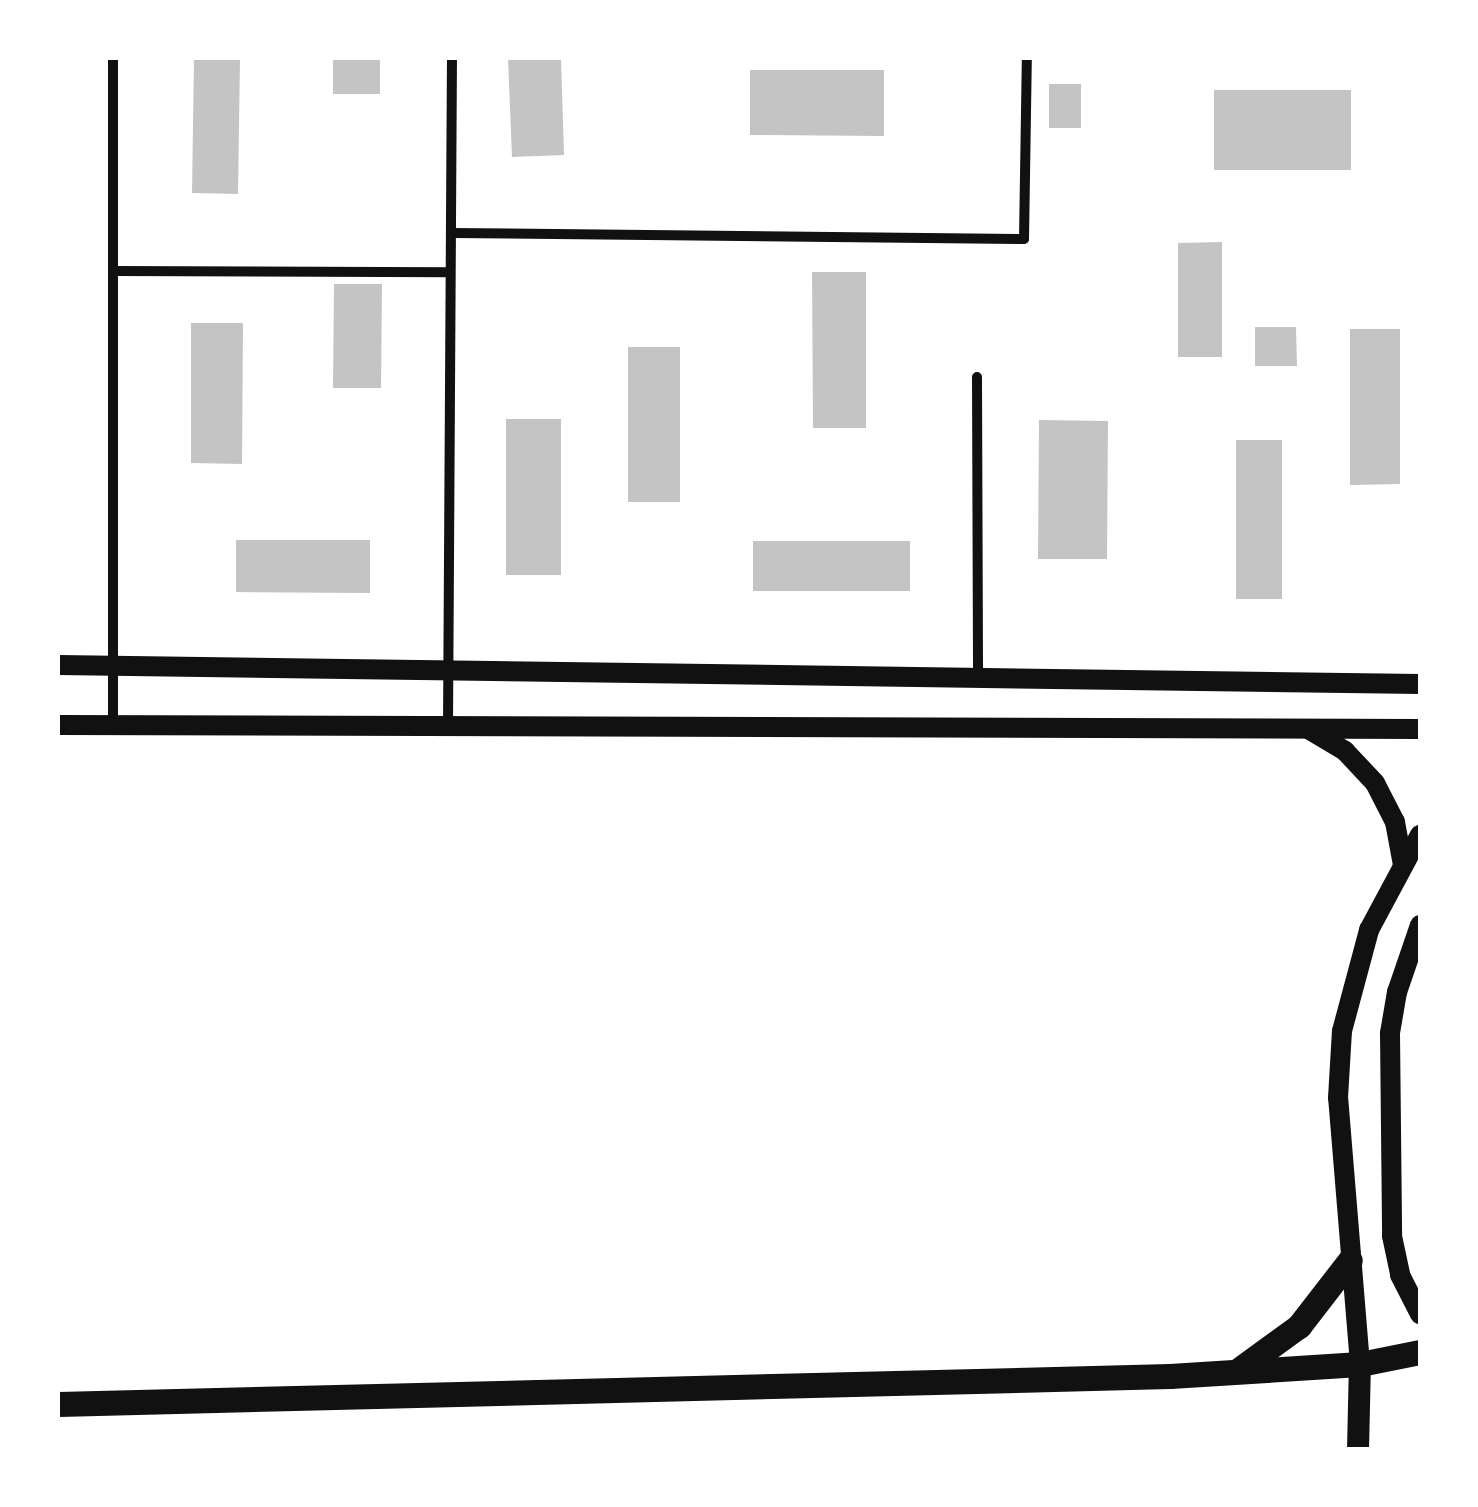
<!DOCTYPE html>
<html>
<head>
<meta charset="utf-8">
<style>
  body { margin:0 }
  #map { position:relative; width:1478px; height:1507px; overflow:hidden; background:#fff; font-family:"Roboto Condensed",sans-serif }
  div>[style] { position:absolute }
  .building>* { inset:0; background:#c4c4c4 }
  .minor>* { height:10px; margin:-5px; padding:0 5px; transform-origin:5px; border-radius:5px; background:#111 }
  .secondary>* { height:20px; margin:-10px; padding:0 10px; transform-origin:10px; border-radius:10px; background:#111 }
  .primary>* { height:22px; margin:-11px; padding:0 11px; transform-origin:11px; border-radius:11px; background:#111 }
  .trunk>* { height:25px; margin:-12.5px; padding:0 12.5px; transform-origin:12.5px; border-radius:12.5px; background:#111 }
  span { translate:-50% -50%; white-space:nowrap; text-align:center; line-height:1.15; -webkit-text-stroke:8px #fff; paint-order:stroke }
  .frame { position:absolute; inset:0; border:60px solid #fff; pointer-events:none }
</style>
</head>
<body>
<div id="map">
  <div class="building">
    <div style="clip-path:polygon(194px 58px,240px 58px,238px 194px,192px 193px)"></div>
    <div style="clip-path:polygon(333px 58px,380px 58px,380px 94px,333px 94px)"></div>
    <div style="clip-path:polygon(508px 58px,561px 58px,564px 155px,512px 157px)"></div>
    <div style="clip-path:polygon(750px 70px,884px 70px,884px 136px,750px 135px)"></div>
    <div style="clip-path:polygon(1049px 84px,1081px 84px,1081px 128px,1049px 128px)"></div>
    <div style="clip-path:polygon(1214px 90px,1351px 90px,1351px 170px,1214px 170px)"></div>
    <div style="clip-path:polygon(1222px 242px,1222px 357px,1178px 357px,1178px 243px)"></div>
    <div style="clip-path:polygon(812px 272px,866px 272px,866px 428px,813px 428px)"></div>
    <div style="clip-path:polygon(334px 284px,382px 284px,381px 388px,333px 388px)"></div>
    <div style="clip-path:polygon(191px 323px,243px 323px,242px 464px,191px 463px)"></div>
    <div style="clip-path:polygon(1255px 327px,1296px 327px,1297px 366px,1255px 366px)"></div>
    <div style="clip-path:polygon(1350px 329px,1400px 329px,1400px 484px,1350px 485px)"></div>
    <div style="clip-path:polygon(628px 347px,680px 347px,680px 502px,628px 502px)"></div>
    <div style="clip-path:polygon(506px 419px,561px 419px,561px 575px,506px 575px)"></div>
    <div style="clip-path:polygon(1039px 420px,1108px 421px,1107px 559px,1038px 559px)"></div>
    <div style="clip-path:polygon(1236px 440px,1282px 440px,1282px 599px,1236px 599px)"></div>
    <div style="clip-path:polygon(236px 540px,370px 540px,370px 593px,236px 592px)"></div>
    <div style="clip-path:polygon(753px 541px,910px 541px,910px 591px,753px 591px)"></div>
  </div>
  <div class="minor">
    <div style="left:113px;top:58px;width:668px;rotate:90deg"></div>
    <div style="left:451px;top:233px;width:573px;rotate:0.6deg"></div>
    <div style="left:1024px;top:239px;width:181px;rotate:-89.1deg"></div>
    <div style="left:113px;top:271px;width:337px;rotate:0.2deg"></div>
    <div style="left:977px;top:377px;width:304px;rotate:89.8deg"></div>
    <div style="left:448px;top:726px;width:668px;rotate:-89.66deg"></div>
  </div>
  <div class="secondary">
    <div style="left:58px;top:665px;width:1362px;rotate:0.8deg"></div>
    <div style="left:58px;top:725px;width:1362px;rotate:0.17deg"></div>
    <div style="left:1308px;top:729px;width:43px;rotate:30.7deg"></div>
    <div style="left:1345px;top:751px;width:44px;rotate:46.8deg"></div>
    <div style="left:1375px;top:783px;width:44px;rotate:62.9deg"></div>
    <div style="left:1395px;top:822px;width:44px;rotate:79.5deg"></div>
    <div style="left:1420px;top:925px;width:71px;rotate:108.9deg"></div>
    <div style="left:1397px;top:992px;width:42px;rotate:99.7deg"></div>
    <div style="left:1390px;top:1033px;width:203px;rotate:89.4deg"></div>
    <div style="left:1392px;top:1236px;width:40px;rotate:78deg"></div>
    <div style="left:1400px;top:1275px;width:44px;rotate:62.9deg"></div>
    <div style="left:1360px;top:1364px;width:267px;rotate:-94.7deg"></div>
    <div style="left:1338px;top:1098px;width:67px;rotate:-86.6deg"></div>
    <div style="left:1342px;top:1031px;width:105px;rotate:-75deg"></div>
    <div style="left:1369px;top:930px;width:108px;rotate:-61.8deg"></div>
  </div>
  <div class="primary">
    <div style="left:1358px;top:1450px;width:86px;rotate:-88.7deg"></div>
  </div>
  <div class="trunk">
    <div style="left:1237px;top:1371px;width:77px;rotate:-36deg"></div>
    <div style="left:1299px;top:1326px;width:83px;rotate:-52.3deg"></div>
    <div style="left:58px;top:1404px;width:1112px;rotate:-1.44deg"></div>
    <div style="left:1170px;top:1376px;width:190px;rotate:-3.6deg"></div>
    <div style="left:1360px;top:1364px;width:61px;rotate:-11.3deg"></div>
  </div>
  <div class="frame"></div>
</div>
</body>
</html>
